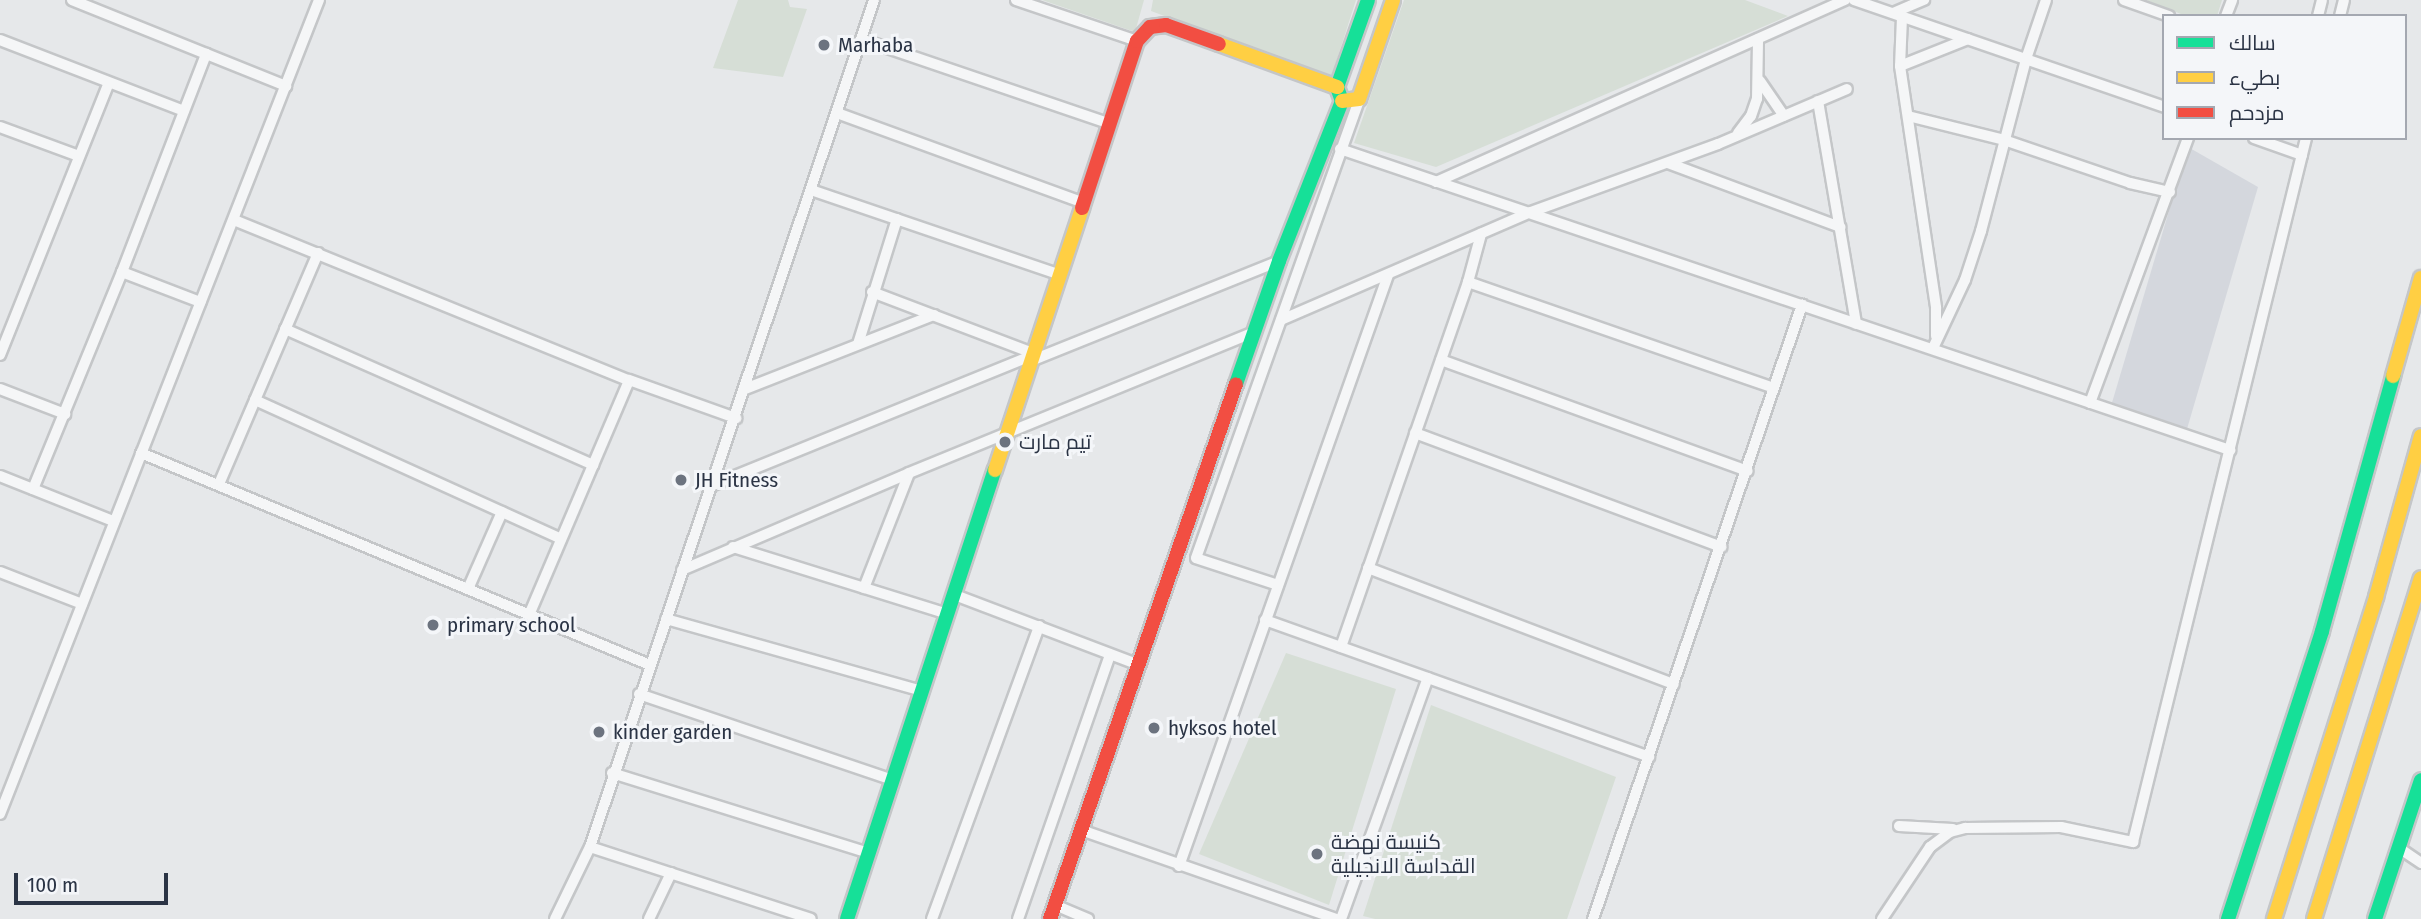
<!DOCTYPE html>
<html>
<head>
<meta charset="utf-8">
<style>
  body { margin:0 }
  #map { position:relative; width:2421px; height:919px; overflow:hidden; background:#e6e8ea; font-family:"Fira Sans Condensed",Cairo,sans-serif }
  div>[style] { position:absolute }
  .built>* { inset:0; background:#d4d7dd }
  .green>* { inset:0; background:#d6ded6 }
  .roads { filter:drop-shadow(2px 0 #c4c6c8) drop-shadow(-2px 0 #c4c6c8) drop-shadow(0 2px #c4c6c8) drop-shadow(0 -2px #c4c6c8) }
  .street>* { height:10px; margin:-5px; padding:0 5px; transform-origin:5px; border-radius:5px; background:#f5f6f7 }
  .fast>* { height:14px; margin:-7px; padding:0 7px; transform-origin:7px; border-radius:7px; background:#16e098 }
  .slow>* { height:14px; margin:-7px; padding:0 7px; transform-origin:7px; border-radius:7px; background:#ffcf43 }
  .jam>* { height:14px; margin:-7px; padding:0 7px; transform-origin:7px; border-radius:7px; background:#f24e42 }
  .dots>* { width:19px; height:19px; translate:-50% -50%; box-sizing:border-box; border:4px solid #f4f6f9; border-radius:50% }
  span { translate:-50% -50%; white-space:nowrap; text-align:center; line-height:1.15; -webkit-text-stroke:6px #f4f6f9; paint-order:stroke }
  .poi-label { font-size:21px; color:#2b3445 }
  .left { translate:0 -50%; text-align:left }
  .legend { position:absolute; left:2162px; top:14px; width:245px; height:126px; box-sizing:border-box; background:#f4f6f9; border:2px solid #a4a8b1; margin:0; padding:9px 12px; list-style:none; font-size:21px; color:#2b3445 }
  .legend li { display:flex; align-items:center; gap:14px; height:35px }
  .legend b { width:35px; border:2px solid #a4a8b1 }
  .scale { position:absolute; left:14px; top:873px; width:154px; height:32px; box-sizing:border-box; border:4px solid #2b3445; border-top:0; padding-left:9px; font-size:21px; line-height:24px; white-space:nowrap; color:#2b3445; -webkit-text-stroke:5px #f4f6f9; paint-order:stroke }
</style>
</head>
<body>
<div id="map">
  <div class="built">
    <div style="clip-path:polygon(2188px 147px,2258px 187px,2187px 429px,2111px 406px)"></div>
  </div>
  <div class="green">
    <div style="clip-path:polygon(738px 0,788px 0,790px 7px,807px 9px,783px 77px,713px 68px)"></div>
    <div style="clip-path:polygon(1042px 0,1144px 0,1135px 32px)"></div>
    <div style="clip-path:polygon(1153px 0,1356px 0,1331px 78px,1151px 11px)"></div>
    <div style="clip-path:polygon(1404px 0,1745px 0,1788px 16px,1436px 167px,1354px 143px)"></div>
    <div style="clip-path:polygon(2146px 0,2222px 0,2217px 16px,2186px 16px)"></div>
    <div style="clip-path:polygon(1286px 653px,1396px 689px,1329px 905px,1199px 854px)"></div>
    <div style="clip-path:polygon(1431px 705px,1616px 777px,1567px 919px,1375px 919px,1363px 916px)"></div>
  </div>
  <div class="roads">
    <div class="street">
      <div style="left:72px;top:0;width:231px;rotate:21.9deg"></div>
      <div style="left:1016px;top:0;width:128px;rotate:18.7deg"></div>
      <div style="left:1854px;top:0;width:328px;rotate:19deg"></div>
      <div style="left:2124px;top:0;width:48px;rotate:19.6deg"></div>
      <div style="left:1893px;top:13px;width:34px;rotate:-23deg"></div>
      <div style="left:2226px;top:16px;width:17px;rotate:-69deg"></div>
      <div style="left:2318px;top:16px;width:16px;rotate:-76deg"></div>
      <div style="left:2340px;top:16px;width:16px;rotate:-76deg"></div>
      <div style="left:1902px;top:17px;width:49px;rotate:92.3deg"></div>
      <div style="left:1900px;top:66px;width:245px;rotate:81.5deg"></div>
      <div style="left:1936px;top:308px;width:28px;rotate:90deg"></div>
      <div style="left:861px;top:39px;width:263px;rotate:18.8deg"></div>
      <div style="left:0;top:40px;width:197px;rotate:21.1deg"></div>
      <div style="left:1900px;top:66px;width:73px;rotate:-21.7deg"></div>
      <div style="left:1760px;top:81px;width:42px;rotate:55.6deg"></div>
      <div style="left:1818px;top:101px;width:226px;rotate:80.3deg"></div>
      <div style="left:837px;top:113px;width:263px;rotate:20deg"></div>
      <div style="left:1908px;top:116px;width:99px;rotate:14deg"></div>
      <div style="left:2004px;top:140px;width:133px;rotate:18.8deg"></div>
      <div style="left:2130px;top:183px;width:41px;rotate:12.7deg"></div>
      <div style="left:0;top:127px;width:84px;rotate:20.2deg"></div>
      <div style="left:1738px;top:133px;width:21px;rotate:-53deg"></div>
      <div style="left:1751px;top:116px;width:18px;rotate:-71deg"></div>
      <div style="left:1757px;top:99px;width:60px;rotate:-89deg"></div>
      <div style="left:2254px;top:138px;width:51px;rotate:19.5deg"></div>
      <div style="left:1340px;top:149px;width:940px;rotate:18.69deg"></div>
      <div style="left:1668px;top:163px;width:184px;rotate:20.4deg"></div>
      <div style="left:1436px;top:182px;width:448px;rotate:-24deg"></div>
      <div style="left:811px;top:190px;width:263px;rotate:18.8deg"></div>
      <div style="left:234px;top:220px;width:426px;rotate:22.1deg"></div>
      <div style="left:629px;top:380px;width:114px;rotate:19.6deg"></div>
      <div style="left:122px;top:272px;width:84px;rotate:21deg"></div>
      <div style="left:1468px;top:282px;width:322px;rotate:19.1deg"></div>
      <div style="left:872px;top:292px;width:174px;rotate:20.8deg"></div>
      <div style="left:1281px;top:320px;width:272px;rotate:-23.4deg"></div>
      <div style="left:1531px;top:212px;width:199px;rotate:-20deg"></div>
      <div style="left:1718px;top:144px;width:140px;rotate:-23.1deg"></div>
      <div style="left:285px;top:329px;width:337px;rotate:23.8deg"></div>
      <div style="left:858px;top:344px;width:131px;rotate:-72.7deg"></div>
      <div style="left:1933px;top:348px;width:75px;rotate:-64.8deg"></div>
      <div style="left:1965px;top:280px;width:52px;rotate:-71.9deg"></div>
      <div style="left:1981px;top:231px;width:178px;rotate:-75.3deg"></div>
      <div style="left:2026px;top:59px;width:62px;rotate:-71.3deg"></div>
      <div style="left:0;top:355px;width:293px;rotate:-68.2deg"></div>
      <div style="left:1033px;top:360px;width:265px;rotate:-21.9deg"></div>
      <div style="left:1441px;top:360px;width:326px;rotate:19.9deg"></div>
      <div style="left:0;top:389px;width:70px;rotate:21deg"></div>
      <div style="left:745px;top:389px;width:203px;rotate:-21.4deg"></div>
      <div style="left:255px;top:400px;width:160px;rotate:-66.8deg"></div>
      <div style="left:2090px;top:403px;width:283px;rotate:-69.7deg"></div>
      <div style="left:1415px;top:433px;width:327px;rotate:20.4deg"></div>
      <div style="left:141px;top:453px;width:551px;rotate:22.61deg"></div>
      <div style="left:0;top:476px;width:122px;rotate:21.7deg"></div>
      <div style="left:219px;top:484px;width:91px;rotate:-66.8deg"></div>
      <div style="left:255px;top:400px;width:336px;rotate:24.4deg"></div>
      <div style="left:713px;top:485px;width:348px;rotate:-22.1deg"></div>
      <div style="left:33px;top:489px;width:235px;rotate:-67.7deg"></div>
      <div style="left:122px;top:272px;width:234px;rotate:-68.9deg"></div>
      <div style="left:733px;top:547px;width:225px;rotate:17.3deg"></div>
      <div style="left:1368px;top:568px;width:327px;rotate:20.8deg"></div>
      <div style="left:682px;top:570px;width:247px;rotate:-23.1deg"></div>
      <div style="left:909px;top:473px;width:373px;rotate:-22.2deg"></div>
      <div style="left:0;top:572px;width:88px;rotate:21.3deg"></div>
      <div style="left:1278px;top:585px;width:86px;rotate:-161.8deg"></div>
      <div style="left:1196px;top:558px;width:487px;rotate:-70.4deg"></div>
      <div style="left:864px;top:588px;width:123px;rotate:-68.6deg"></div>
      <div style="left:468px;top:589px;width:84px;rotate:-66.2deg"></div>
      <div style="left:955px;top:595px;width:197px;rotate:20.8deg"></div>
      <div style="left:529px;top:615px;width:255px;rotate:-66.9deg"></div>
      <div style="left:666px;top:619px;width:267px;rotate:15.7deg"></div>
      <div style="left:1265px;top:620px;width:408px;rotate:19.6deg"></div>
      <div style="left:1341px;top:647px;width:386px;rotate:-70.8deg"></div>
      <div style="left:1468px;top:282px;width:50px;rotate:-74.8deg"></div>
      <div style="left:639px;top:694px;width:268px;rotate:18.7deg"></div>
      <div style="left:612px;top:773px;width:269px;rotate:17.3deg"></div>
      <div style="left:0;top:814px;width:874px;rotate:-68.6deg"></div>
      <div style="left:1899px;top:826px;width:54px;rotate:3.2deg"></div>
      <div style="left:1081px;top:830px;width:271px;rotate:19.2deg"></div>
      <div style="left:590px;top:847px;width:232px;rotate:18deg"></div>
      <div style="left:2399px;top:848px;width:27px;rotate:34deg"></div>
      <div style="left:1179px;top:866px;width:627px;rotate:-70.52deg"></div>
      <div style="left:1055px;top:905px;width:36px;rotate:23deg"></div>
      <div style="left:555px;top:919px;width:80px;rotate:-64.1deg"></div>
      <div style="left:590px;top:847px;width:893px;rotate:-71.46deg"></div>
      <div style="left:649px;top:919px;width:51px;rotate:-64.4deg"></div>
      <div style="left:932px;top:919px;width:312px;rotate:-69.9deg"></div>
      <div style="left:1018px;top:919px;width:280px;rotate:-70.8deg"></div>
      <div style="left:1341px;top:919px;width:256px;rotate:-70.2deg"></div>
      <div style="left:1593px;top:919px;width:649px;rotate:-71.2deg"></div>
      <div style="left:1882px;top:919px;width:87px;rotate:-56.3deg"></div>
      <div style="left:1930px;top:847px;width:25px;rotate:-37deg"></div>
      <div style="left:1950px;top:832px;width:16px;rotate:-15deg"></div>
      <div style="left:1965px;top:828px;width:96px;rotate:-0.6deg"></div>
      <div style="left:2061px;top:827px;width:74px;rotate:11.8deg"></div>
      <div style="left:2133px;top:842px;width:725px;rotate:-76.19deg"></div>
    </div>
    <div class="fast">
      <div style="left:1236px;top:384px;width:130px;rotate:-70.7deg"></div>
      <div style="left:1279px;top:261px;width:172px;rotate:-68.5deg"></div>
      <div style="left:1342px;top:101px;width:15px;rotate:-110deg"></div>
      <div style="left:1337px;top:87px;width:92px;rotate:-70.4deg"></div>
      <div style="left:847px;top:919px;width:473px;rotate:-71.8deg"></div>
      <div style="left:2228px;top:919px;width:303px;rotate:-71.9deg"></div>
      <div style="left:2322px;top:631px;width:265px;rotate:-74.4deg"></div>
      <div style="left:2375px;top:919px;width:146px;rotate:-71.7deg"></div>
    </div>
    <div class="slow">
      <div style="left:1219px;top:44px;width:126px;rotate:20deg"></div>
      <div style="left:1342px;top:101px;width:17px;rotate:-7deg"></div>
      <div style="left:1359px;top:99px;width:105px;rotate:-71deg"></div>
      <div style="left:2393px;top:376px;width:102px;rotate:-74.1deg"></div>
      <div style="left:995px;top:470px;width:276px;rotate:-71.6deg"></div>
      <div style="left:2274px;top:919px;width:338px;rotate:-72.4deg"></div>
      <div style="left:2376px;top:597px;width:167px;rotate:-74.4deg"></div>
      <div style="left:2314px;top:919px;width:357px;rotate:-72.6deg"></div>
    </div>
    <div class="jam">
      <div style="left:1082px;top:208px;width:176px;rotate:-71.8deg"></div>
      <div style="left:1137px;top:41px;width:19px;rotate:-47deg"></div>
      <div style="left:1150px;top:27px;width:16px;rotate:-7deg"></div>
      <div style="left:1166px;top:25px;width:56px;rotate:19.7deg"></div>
      <div style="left:1050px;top:919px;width:566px;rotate:-70.83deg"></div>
    </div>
  </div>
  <div class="dots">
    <div style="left:824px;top:45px;background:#6c737f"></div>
    <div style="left:1005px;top:442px;background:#6c737f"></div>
    <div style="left:681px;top:480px;background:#6c737f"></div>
    <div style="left:433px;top:625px;background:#6c737f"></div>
    <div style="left:1154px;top:728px;background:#6c737f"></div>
    <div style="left:599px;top:732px;background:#6c737f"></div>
    <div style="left:1317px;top:854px;background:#6c737f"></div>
  </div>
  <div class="poi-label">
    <span class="left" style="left:838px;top:45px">Marhaba</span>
    <span class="left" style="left:1019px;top:442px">تيم مارت</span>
    <span class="left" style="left:695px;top:480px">JH Fitness</span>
    <span class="left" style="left:447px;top:625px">primary school</span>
    <span class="left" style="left:1168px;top:728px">hyksos hotel</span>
    <span class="left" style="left:613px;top:732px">kinder garden</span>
    <span class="left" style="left:1331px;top:854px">كنيسة نهضة<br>القداسة الانجيلية</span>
  </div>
  <ul class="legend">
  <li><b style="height:9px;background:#16e098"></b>سالك</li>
  <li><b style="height:9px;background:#ffcf43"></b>بطيء</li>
  <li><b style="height:9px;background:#f24e42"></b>مزدحم</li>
  </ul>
  <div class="scale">100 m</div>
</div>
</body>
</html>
